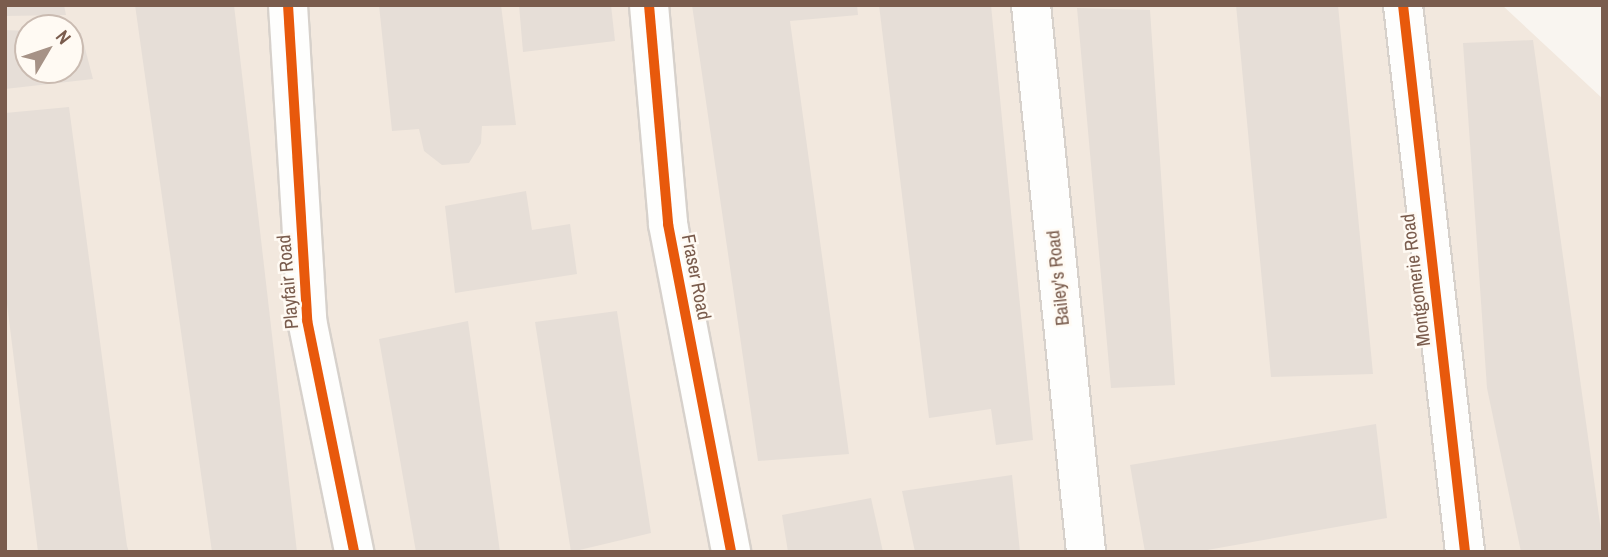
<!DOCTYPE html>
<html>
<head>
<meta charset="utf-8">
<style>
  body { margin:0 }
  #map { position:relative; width:1608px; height:557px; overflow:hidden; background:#f9f5f0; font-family:"Archivo Narrow",sans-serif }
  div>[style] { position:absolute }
  .residential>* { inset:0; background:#f2e8de }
  .building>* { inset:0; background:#e6ded7 }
  .roads { filter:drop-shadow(2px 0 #d7d1cb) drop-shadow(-2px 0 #d7d1cb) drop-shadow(0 2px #d7d1cb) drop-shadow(0 -2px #d7d1cb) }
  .street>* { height:38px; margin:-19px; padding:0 19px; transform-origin:19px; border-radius:19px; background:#fefefd }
  .cycleway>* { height:10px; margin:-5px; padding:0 5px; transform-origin:5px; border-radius:5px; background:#e8590c }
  span { translate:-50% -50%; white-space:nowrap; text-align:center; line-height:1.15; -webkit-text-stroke:5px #fffaf3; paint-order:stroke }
  .street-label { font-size:19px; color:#7a5c4d }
  .frame { position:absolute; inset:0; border:7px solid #7a5c4d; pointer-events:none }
  .north { position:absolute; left:14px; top:14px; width:70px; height:70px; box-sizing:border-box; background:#fffaf3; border:2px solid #cabbb1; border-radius:50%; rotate:51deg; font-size:19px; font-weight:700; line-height:28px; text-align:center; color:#7a5c4d }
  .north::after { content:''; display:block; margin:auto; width:24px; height:32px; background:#a69286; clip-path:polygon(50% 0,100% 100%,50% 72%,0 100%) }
</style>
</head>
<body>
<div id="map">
  <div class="residential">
    <div style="clip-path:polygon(evenodd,5px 5px,1502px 5px,1603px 99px,1603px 552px,5px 552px,5px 5px,28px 28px,70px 28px,70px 70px,28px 70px,28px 28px)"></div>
  </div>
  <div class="building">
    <div style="clip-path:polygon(5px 5px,64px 5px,66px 15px,5px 16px)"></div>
    <div style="clip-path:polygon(135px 5px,234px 5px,297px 552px,212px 552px)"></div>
    <div style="clip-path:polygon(379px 5px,501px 5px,516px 125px,482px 126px,481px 143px,469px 163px,442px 165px,424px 151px,419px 129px,392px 131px)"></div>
    <div style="clip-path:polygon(519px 5px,611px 5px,615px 41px,523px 52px)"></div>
    <div style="clip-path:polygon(692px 5px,857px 5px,858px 15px,790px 21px,849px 454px,758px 461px)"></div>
    <div style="clip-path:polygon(879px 5px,991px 5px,1033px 440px,996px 445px,991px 409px,929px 418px)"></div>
    <div style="clip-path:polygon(1236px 5px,1338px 5px,1373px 374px,1271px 377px)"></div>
    <div style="clip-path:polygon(1077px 8px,1150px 10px,1175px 385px,1111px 388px)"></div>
    <div style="clip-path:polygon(5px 30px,28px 31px,28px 70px,70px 70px,70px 33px,81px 33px,93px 79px,5px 89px)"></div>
    <div style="clip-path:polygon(1533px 40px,1603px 545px,1603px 552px,1521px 552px,1487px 388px,1463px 43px)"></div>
    <div style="clip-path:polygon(69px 107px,127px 546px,129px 552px,38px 552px,5px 288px,5px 113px)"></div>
    <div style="clip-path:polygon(526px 191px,532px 230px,570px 224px,577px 274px,455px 293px,445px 206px)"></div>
    <div style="clip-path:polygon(617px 311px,651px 533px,571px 552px,535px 322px)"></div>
    <div style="clip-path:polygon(468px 321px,500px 552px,416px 552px,379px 339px)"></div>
    <div style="clip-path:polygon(1376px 424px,1387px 518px,1196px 552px,1145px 552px,1130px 465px)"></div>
    <div style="clip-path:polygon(1012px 475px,1020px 552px,915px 552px,902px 491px)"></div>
    <div style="clip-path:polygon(871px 498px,883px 552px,788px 552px,782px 515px)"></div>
  </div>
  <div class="roads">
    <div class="street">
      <div style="left:288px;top:5px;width:316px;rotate:86.5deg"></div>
      <div style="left:307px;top:320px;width:237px;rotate:78.5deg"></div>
      <div style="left:649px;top:5px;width:220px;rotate:85deg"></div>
      <div style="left:668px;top:224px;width:334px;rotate:79.1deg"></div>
      <div style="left:1031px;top:5px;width:550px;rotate:84.26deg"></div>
      <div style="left:1403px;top:5px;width:551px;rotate:83.53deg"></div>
    </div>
  </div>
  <div class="cycleway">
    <div style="left:288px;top:5px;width:316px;rotate:86.5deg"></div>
    <div style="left:307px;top:320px;width:237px;rotate:78.5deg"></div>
    <div style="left:649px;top:5px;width:220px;rotate:85deg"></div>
    <div style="left:668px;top:224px;width:334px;rotate:79.1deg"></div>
    <div style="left:1403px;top:5px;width:551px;rotate:83.53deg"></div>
  </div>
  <div class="street-label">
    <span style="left:696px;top:277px;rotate:79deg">Fraser Road</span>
    <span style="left:1058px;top:278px;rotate:-96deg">Bailey's Road</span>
    <span style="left:1416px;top:280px;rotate:-97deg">Montgomerie Road</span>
    <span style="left:288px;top:282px;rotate:-95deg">Playfair Road</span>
  </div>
  <div class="frame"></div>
  <div class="north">N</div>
</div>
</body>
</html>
